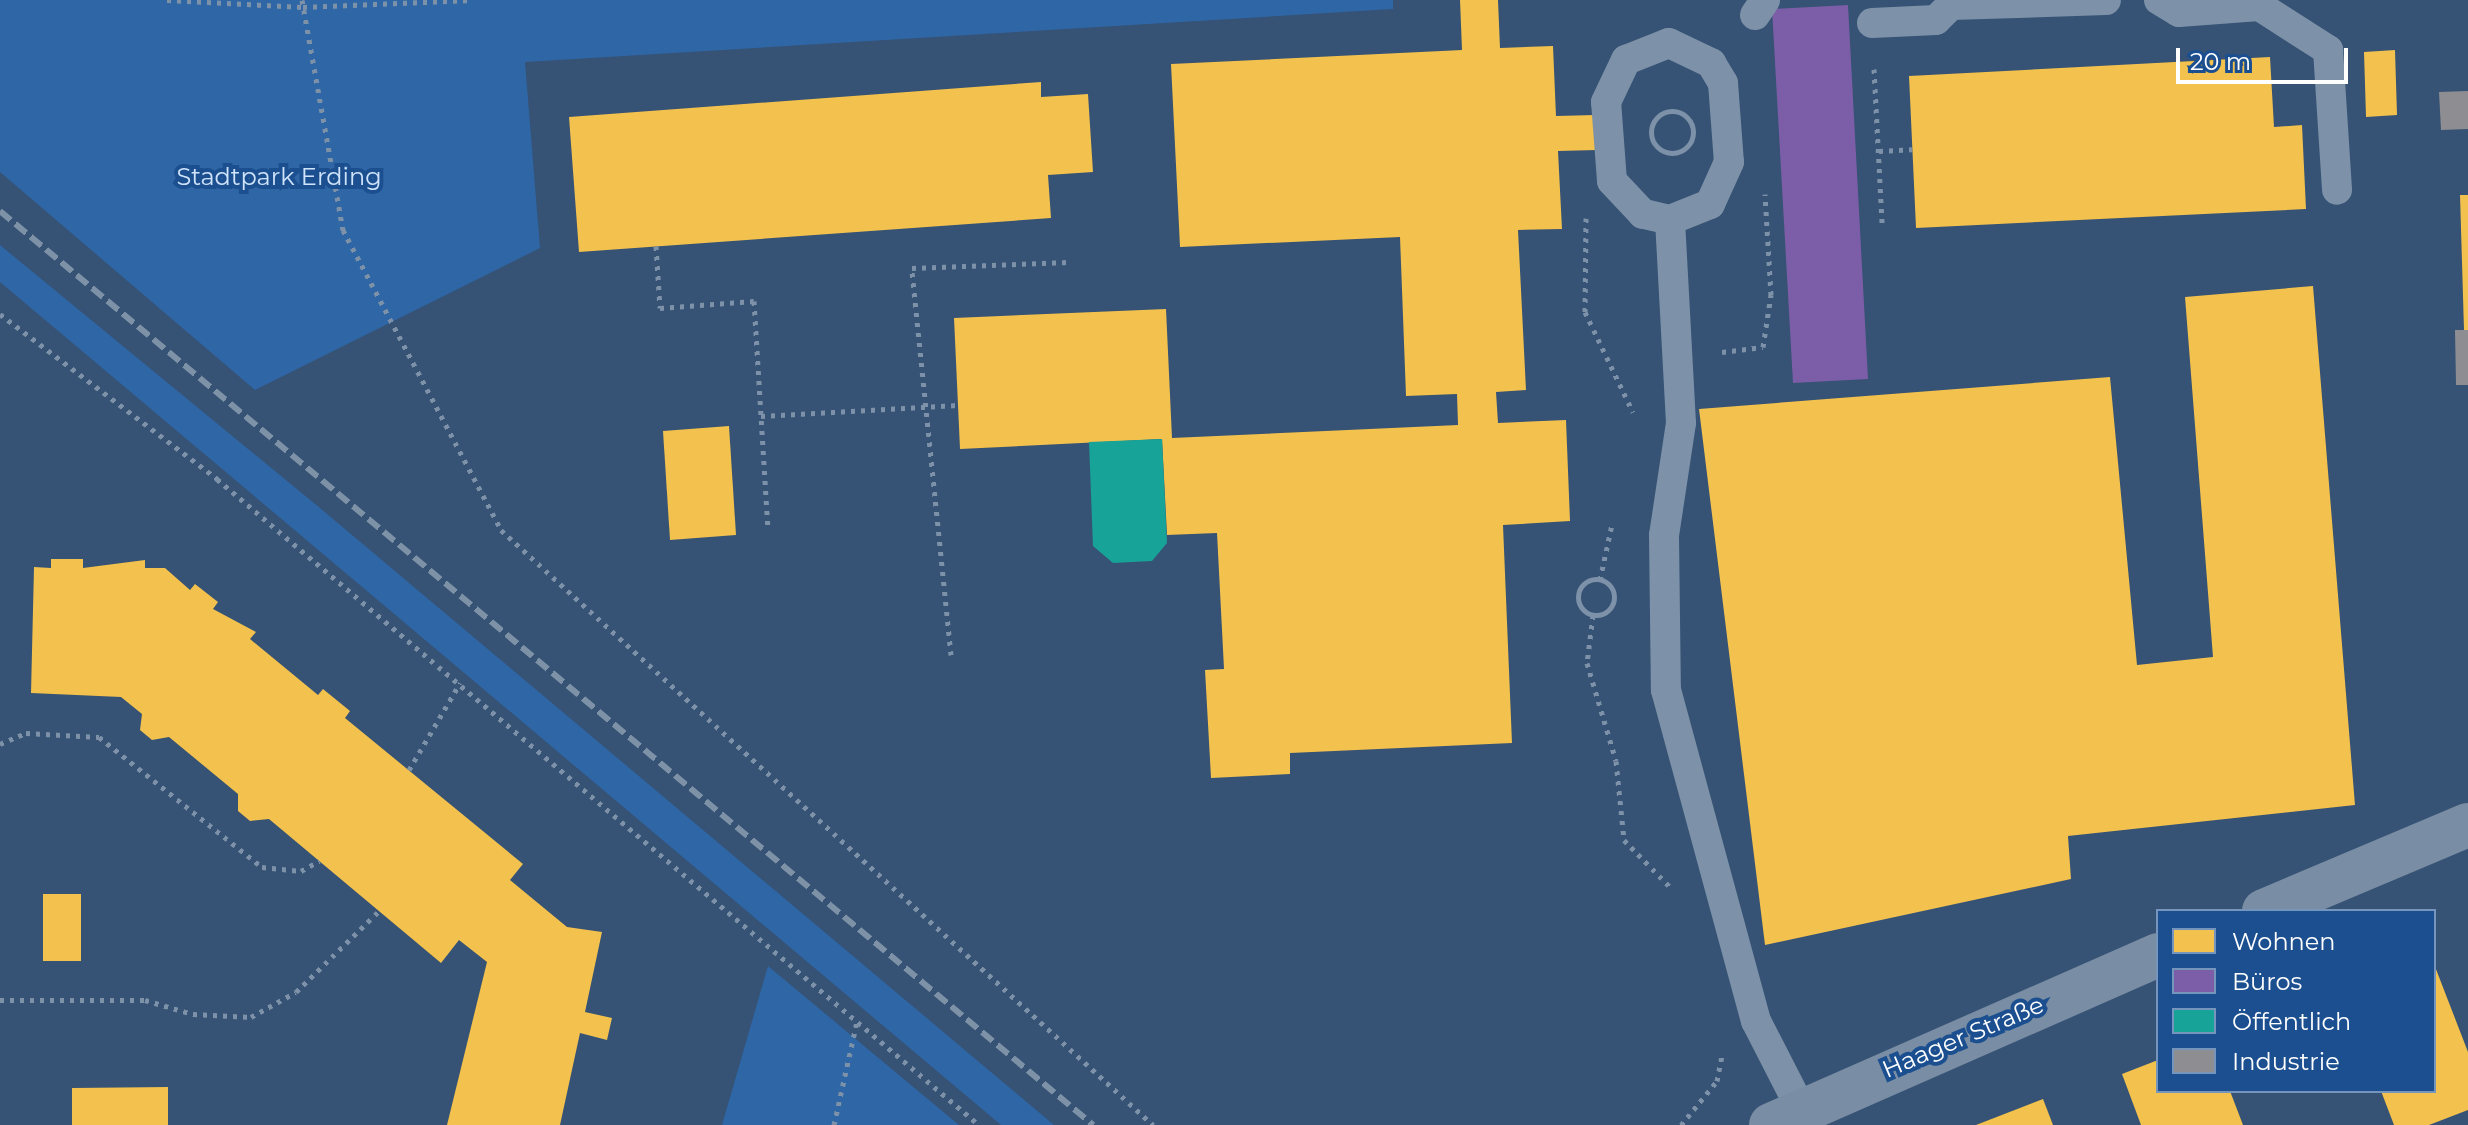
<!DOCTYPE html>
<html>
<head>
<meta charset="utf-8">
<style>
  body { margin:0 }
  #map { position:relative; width:2468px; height:1125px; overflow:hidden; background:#365274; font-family:Montserrat,sans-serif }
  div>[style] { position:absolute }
  .green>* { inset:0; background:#2f66a5 }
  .homes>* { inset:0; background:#f2c14e }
  .offices>* { inset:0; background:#7b5ea7 }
  .public>* { inset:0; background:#17a398 }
  .industry>* { inset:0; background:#8d8d92 }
  .path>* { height:5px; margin-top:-2.5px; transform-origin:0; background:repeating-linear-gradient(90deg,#7d92a8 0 4px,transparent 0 10px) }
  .path>.ring { margin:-2.5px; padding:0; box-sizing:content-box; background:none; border:5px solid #7d92a8; border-radius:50% }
  .lane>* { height:30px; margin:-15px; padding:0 15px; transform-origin:15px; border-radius:15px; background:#7d92a8 }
  .secondary>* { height:44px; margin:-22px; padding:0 22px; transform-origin:22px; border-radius:22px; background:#798da4 }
  .rail>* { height:6px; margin-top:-3px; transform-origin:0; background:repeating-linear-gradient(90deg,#7e92a7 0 14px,transparent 0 20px) }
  span { translate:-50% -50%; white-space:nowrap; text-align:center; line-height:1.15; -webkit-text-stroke:8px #1b4f8f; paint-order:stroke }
  .park-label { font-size:24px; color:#cfe3fa }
  .street-label { font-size:24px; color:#fff }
  .legend { position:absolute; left:2156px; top:909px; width:280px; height:184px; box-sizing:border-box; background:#1b4f8f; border:2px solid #7695bc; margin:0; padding:10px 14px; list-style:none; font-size:24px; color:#fff }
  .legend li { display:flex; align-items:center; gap:16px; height:40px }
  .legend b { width:40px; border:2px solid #7695bc }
  .scale { position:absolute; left:2176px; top:48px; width:172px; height:36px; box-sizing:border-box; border:4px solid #fff; border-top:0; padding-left:10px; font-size:24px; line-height:28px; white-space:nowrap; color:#fff; -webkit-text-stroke:6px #1b4f8f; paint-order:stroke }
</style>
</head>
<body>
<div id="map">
  <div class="green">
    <div style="clip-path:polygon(0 0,1393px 0,1393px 9px,525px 62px,540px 248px,255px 390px,0 172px)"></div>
    <div style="clip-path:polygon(0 245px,320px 508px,1054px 1125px,1001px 1125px,0 282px)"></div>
    <div style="clip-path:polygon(768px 966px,959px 1125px,722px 1125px)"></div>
  </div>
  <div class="homes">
    <div style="clip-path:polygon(1460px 0,1498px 0,1500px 48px,1553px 46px,1556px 116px,1595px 115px,1597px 150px,1558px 151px,1562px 229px,1518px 230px,1526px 390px,1496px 392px,1498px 423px,1566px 420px,1570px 521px,1503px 525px,1512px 743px,1290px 753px,1290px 774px,1211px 778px,1205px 670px,1224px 669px,1217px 533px,1167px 535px,1162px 439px,960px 449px,954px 318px,1166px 309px,1172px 438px,1458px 425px,1457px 394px,1406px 396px,1400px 237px,1180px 247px,1171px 64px,1462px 50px)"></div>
    <div style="clip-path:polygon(2395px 50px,2397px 115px,2366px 117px,2364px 52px)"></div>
    <div style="clip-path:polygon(2270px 57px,2274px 127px,2302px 125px,2306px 209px,1916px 228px,1909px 76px)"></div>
    <div style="clip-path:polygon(1041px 82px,1041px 97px,1088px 94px,1093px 172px,1048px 175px,1051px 218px,579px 252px,569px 117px)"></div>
    <div style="clip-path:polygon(2460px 195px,2468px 195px,2468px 330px,2464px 330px)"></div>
    <div style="clip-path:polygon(2313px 286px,2355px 805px,2068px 836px,2071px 879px,1765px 945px,1699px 409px,2110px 377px,2137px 665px,2213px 657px,2185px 297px)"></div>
    <div style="clip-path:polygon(729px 426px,736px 535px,670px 540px,663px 431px)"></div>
    <div style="clip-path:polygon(51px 559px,83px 559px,83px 568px,145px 560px,145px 568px,165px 568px,190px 590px,195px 584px,218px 602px,213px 609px,256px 632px,250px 639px,318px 695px,323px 689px,350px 711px,345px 718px,523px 864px,510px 880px,567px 927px,602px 932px,585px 1012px,612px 1018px,607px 1040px,580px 1033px,560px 1125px,447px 1125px,487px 962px,459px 940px,441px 963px,269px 819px,250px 821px,238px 811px,238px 794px,169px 737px,152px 740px,140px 730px,142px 714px,121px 697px,31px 693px,34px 567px,51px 568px)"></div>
    <div style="clip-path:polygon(43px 894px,81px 894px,81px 961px,43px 961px)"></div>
    <div style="clip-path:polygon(2434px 964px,2468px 1052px,2468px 1110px,2429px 1125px,2394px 1125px,2381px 1091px,2434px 1091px)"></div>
    <div style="clip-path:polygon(2158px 1060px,2158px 1091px,2230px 1091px,2243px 1125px,2141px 1125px,2122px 1074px)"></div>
    <div style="clip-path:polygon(168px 1087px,168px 1125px,72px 1125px,72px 1088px)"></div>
    <div style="clip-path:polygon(2043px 1099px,2053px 1125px,1976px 1125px)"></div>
  </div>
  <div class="offices">
    <div style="clip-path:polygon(1848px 5px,1868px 379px,1793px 383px,1772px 9px)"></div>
  </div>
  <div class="public">
    <div style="clip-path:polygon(1162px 439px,1167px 543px,1152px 561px,1113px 563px,1093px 546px,1089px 442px)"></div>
  </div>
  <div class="industry">
    <div style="clip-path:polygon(2468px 91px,2468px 129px,2441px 130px,2439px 92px)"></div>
    <div style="clip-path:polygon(2455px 330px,2468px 330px,2468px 385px,2456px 385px)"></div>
  </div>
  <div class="path">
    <div style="left:167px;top:0;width:136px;rotate:2.9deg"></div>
    <div style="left:303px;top:7px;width:170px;rotate:-2.4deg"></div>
    <div style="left:302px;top:0;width:234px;rotate:79.9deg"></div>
    <div style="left:343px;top:230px;width:339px;rotate:62.2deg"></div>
    <div style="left:501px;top:530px;width:883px;rotate:42.38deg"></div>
    <div style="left:1874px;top:69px;width:155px;rotate:87deg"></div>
    <div class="ring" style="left:1651px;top:111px;width:37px;height:37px"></div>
    <div style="left:1879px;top:151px;width:33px;rotate:-3deg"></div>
    <div style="left:1586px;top:218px;width:94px;rotate:90.6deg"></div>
    <div style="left:1585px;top:312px;width:111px;rotate:64.4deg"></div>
    <div style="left:656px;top:246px;width:62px;rotate:86.3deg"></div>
    <div style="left:660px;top:308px;width:94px;rotate:-4.3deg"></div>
    <div style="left:754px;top:301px;width:228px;rotate:86.5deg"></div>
    <div style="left:0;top:314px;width:273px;rotate:37.2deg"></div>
    <div style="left:217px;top:479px;width:999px;rotate:40.29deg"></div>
    <div style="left:1722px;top:352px;width:41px;rotate:-7deg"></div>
    <div style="left:1763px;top:347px;width:53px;rotate:-81.3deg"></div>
    <div style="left:1771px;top:295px;width:101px;rotate:-93.4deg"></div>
    <div style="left:761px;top:416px;width:197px;rotate:-3.2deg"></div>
    <div class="ring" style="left:1578px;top:579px;width:31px;height:31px"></div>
    <div style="left:1600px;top:580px;width:57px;rotate:-77.9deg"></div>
    <div style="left:1593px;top:615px;width:48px;rotate:97.1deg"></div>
    <div style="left:1587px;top:663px;width:102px;rotate:73.5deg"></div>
    <div style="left:1616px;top:761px;width:79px;rotate:84.2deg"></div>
    <div style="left:1624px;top:840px;width:69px;rotate:45.6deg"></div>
    <div style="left:951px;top:655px;width:389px;rotate:-95.8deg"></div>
    <div style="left:912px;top:268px;width:157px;rotate:-2.2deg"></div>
    <div style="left:0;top:744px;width:28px;rotate:-23deg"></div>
    <div style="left:26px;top:733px;width:73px;rotate:3.1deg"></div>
    <div style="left:99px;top:737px;width:208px;rotate:38.6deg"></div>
    <div style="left:262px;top:867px;width:39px;rotate:6deg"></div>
    <div style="left:301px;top:871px;width:21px;rotate:-29deg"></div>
    <div style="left:409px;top:770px;width:101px;rotate:-59.6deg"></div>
    <div style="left:0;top:1000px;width:145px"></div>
    <div style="left:145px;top:1000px;width:50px;rotate:16.3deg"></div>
    <div style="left:193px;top:1014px;width:58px;rotate:3deg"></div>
    <div style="left:251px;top:1017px;width:51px;rotate:-29.1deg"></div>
    <div style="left:296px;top:992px;width:116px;rotate:-44.3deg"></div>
    <div style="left:834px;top:1125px;width:107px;rotate:-77.5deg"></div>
    <div style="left:1681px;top:1125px;width:57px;rotate:-50.7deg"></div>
    <div style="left:1717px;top:1081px;width:25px;rotate:-79deg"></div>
  </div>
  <div class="lane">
    <div style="left:2159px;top:0;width:23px;rotate:31deg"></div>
    <div style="left:2179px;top:12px;width:80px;rotate:-4.3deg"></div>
    <div style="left:2250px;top:0;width:93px;rotate:32.7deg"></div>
    <div style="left:2328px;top:50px;width:140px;rotate:86.3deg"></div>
    <div style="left:1755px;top:15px;width:18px;rotate:-56deg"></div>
    <div style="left:1872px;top:23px;width:64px;rotate:-2.7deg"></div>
    <div style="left:1936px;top:20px;width:21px;rotate:-45deg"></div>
    <div style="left:1951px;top:5px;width:155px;rotate:-1.8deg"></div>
    <div style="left:1669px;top:43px;width:47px;rotate:25.5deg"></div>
    <div style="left:1711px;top:63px;width:23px;rotate:59deg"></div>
    <div style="left:1723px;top:83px;width:79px;rotate:85.7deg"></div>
    <div style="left:1729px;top:162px;width:46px;rotate:114.3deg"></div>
    <div style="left:1710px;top:204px;width:43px;rotate:158.2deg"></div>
    <div style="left:1670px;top:220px;width:28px;rotate:-167deg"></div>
    <div style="left:1643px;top:214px;width:45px;rotate:-133.2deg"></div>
    <div style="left:1612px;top:181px;width:79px;rotate:-94.3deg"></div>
    <div style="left:1606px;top:102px;width:47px;rotate:-64.5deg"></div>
    <div style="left:1626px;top:60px;width:46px;rotate:-21.6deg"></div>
    <div style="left:1670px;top:220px;width:203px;rotate:86.9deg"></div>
    <div style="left:1681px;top:423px;width:113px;rotate:98.6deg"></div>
    <div style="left:1664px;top:535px;width:155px;rotate:89.3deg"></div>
    <div style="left:1666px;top:690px;width:343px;rotate:74.8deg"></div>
    <div style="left:1756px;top:1021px;width:101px;rotate:62.9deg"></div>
  </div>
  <div class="secondary">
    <div style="left:2264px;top:911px;width:221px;rotate:-22.9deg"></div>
    <div style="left:1771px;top:1125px;width:423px;rotate:-23.7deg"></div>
  </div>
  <div class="rail">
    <div style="left:0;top:211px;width:1425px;rotate:39.9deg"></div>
  </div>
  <div class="park-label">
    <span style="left:279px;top:177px">Stadtpark Erding</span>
  </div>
  <div class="street-label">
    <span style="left:1963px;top:1037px;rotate:-23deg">Haager Straße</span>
  </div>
  <ul class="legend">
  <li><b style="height:22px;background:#f2c14e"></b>Wohnen</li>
  <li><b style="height:22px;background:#7b5ea7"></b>Büros</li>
  <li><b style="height:22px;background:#17a398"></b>Öffentlich</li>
  <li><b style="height:22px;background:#8d8d92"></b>Industrie</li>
  </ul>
  <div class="scale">20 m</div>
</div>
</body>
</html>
